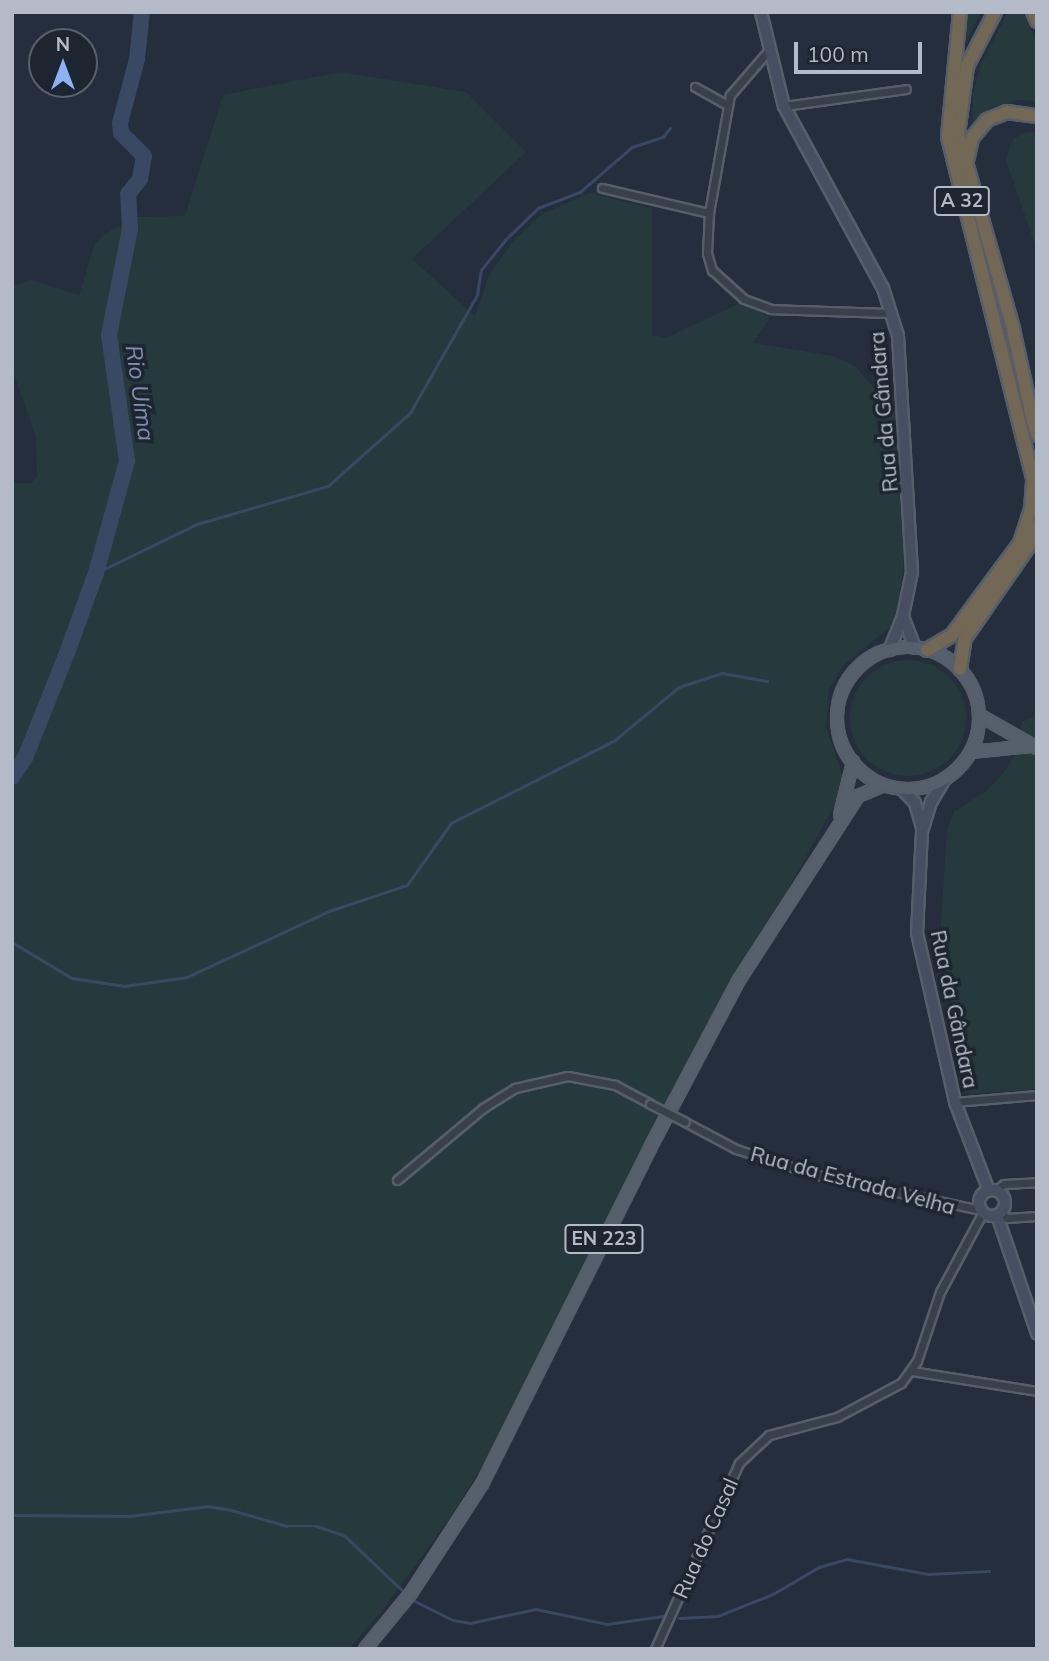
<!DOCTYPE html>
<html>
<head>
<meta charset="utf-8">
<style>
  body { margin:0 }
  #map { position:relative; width:1049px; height:1661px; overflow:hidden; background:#242e3c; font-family:Mulish,sans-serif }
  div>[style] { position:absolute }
  .green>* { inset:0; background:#263a3d }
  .round { border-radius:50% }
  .stream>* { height:2.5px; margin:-1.25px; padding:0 1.25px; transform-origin:1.25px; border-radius:1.25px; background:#394963 }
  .river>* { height:16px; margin:-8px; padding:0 8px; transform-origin:8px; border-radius:8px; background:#394963 }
  .roads { filter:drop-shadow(2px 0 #565e6a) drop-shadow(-2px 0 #565e6a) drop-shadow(0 2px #565e6a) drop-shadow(0 -2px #565e6a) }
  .street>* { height:7px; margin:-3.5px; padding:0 3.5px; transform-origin:3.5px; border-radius:3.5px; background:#38404c }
  .secondary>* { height:10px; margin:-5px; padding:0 5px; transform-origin:5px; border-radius:5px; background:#464f5f }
  .secondary>.ring { margin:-5px; padding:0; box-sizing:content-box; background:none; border:10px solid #464f5f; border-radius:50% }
  .primary>* { height:10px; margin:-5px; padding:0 5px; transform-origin:5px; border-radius:5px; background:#565f6c }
  .primary>.ring { margin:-5px; padding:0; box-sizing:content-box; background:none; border:10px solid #565f6c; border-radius:50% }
  .highway>* { height:12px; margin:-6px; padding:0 6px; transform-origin:6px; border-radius:6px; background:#726855 }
  .bridges { filter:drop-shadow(2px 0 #565e6a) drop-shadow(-2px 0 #565e6a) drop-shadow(0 2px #565e6a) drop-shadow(0 -2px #565e6a) }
  .street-bridge>* { height:7px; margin:-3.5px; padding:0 3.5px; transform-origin:3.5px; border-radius:3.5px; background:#38404c }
  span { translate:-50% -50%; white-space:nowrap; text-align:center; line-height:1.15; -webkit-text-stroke:7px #1d2531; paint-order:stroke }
  .shield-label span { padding:2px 5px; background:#1d2531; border:2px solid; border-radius:5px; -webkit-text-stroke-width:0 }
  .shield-label { font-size:19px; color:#b4bbc8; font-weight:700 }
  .street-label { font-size:21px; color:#b4bbc8 }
  .water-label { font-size:23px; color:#7c90af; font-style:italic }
  .frame { position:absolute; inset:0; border:14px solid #b4bbc8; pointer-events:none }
  .north { position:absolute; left:28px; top:28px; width:70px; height:70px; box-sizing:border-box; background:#1d2531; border:2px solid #59616d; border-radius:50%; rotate:0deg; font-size:19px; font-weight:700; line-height:28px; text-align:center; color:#b4bbc8 }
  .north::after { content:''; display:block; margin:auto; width:24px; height:32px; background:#8cb2f4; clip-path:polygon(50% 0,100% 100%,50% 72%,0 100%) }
  .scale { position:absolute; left:794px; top:42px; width:128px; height:32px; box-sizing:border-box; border:4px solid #b4bbc8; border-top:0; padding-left:9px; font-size:21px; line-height:24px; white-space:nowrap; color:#b4bbc8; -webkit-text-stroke:5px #1d2531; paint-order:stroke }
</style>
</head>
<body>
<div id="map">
  <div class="green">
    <div style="clip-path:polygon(966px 12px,981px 12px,960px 54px)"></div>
    <div style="clip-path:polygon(1008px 12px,1023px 12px,1037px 43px,1037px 101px,1019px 100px,989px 108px,972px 131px,973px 94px,981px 64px)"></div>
    <div style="clip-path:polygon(340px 72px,466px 92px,526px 152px,412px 259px,475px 316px,489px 275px,513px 241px,542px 214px,590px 193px,652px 209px,652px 335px,666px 338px,744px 301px,770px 318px,753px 343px,833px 356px,855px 366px,898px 415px,902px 428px,905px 550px,898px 612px,891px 626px,845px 664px,829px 688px,826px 727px,844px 780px,838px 799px,668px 1106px,498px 1439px,452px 1515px,382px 1611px,349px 1649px,12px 1649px,12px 483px,31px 483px,37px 476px,36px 438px,12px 368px,12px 287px,31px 280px,79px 295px,95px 244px,105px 234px,137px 217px,185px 216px,223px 95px)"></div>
    <div style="clip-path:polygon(1027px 132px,1037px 132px,1037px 251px,1006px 160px,1013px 139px)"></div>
    <div class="round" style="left:850px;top:660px;width:116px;height:116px"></div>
    <div style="clip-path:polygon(1037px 715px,1037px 1089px,969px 1094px,964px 1090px,941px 925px,947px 829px,954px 812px,988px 790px,1003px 774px,1019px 748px,1022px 722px)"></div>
  </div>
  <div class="stream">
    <div style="left:96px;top:573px;width:112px;rotate:-25.9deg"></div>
    <div style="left:197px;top:524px;width:136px;rotate:-16.2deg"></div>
    <div style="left:328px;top:486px;width:110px;rotate:-41.7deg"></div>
    <div style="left:410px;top:413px;width:136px;rotate:-60.4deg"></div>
    <div style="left:477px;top:295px;width:25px;rotate:-81deg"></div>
    <div style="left:481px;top:270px;width:38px;rotate:-51deg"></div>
    <div style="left:505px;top:240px;width:46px;rotate:-44.1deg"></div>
    <div style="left:538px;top:208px;width:45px;rotate:-20.9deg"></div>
    <div style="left:580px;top:192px;width:69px;rotate:-40.9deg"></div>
    <div style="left:632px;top:147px;width:33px;rotate:-18deg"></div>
    <div style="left:663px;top:137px;width:11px;rotate:-52deg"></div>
    <div style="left:12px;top:942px;width:70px;rotate:31deg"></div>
    <div style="left:72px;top:978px;width:53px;rotate:8.7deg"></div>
    <div style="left:124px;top:986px;width:64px;rotate:-8.1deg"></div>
    <div style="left:187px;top:977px;width:157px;rotate:-24.9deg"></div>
    <div style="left:329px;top:911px;width:82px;rotate:-18.4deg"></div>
    <div style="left:407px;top:885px;width:76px;rotate:-54.6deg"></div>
    <div style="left:451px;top:823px;width:184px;rotate:-26.8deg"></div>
    <div style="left:615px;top:740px;width:83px;rotate:-39.6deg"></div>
    <div style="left:679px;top:687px;width:45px;rotate:-18deg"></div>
    <div style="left:722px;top:673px;width:46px;rotate:10.1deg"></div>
    <div style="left:12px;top:1515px;width:117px;rotate:0.5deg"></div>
    <div style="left:129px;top:1516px;width:80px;rotate:-7.2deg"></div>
    <div style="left:208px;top:1506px;width:23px;rotate:10deg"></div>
    <div style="left:231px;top:1510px;width:58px;rotate:15.9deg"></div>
    <div style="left:287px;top:1526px;width:29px"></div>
    <div style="left:316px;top:1526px;width:29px;rotate:18deg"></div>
    <div style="left:344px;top:1535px;width:81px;rotate:43.5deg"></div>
    <div style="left:415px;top:1601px;width:42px;rotate:26.6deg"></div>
    <div style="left:453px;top:1620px;width:17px;rotate:10deg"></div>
    <div style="left:470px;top:1623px;width:67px;rotate:-12deg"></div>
    <div style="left:536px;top:1609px;width:73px;rotate:11.9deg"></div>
    <div style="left:607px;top:1624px;width:58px;rotate:-8deg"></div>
    <div style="left:679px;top:1618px;width:39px;rotate:-3deg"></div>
    <div style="left:718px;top:1616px;width:59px;rotate:-21.8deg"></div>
    <div style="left:773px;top:1594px;width:53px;rotate:-30.4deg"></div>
    <div style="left:819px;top:1567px;width:29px;rotate:-16deg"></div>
    <div style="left:847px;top:1559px;width:82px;rotate:10.5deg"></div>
    <div style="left:928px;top:1574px;width:61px;rotate:-2.8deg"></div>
  </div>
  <div class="river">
    <div style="left:12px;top:777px;width:23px;rotate:-56deg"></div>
    <div style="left:25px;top:758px;width:113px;rotate:-68.2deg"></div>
    <div style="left:67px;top:653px;width:85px;rotate:-70.1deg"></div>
    <div style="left:96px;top:573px;width:116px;rotate:-74.5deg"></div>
    <div style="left:127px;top:461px;width:127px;rotate:-98.1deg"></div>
    <div style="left:109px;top:335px;width:108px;rotate:-78.8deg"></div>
    <div style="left:130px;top:229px;width:35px;rotate:-93deg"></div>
    <div style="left:128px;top:194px;width:19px;rotate:-51deg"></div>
    <div style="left:140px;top:179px;width:23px;rotate:-80deg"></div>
    <div style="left:144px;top:156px;width:33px;rotate:-135deg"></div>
    <div style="left:121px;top:133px;width:10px;rotate:-96deg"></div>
    <div style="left:120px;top:123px;width:66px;rotate:-75.1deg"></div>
    <div style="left:137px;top:59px;width:47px;rotate:-83.9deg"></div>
  </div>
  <div class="roads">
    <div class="street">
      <div style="left:769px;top:50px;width:60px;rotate:130.9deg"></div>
      <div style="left:730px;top:95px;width:120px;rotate:100.1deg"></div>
      <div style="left:709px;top:213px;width:40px;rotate:92.9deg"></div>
      <div style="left:707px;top:253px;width:18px;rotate:74deg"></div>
      <div style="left:712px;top:270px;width:43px;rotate:42.2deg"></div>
      <div style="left:744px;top:299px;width:29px;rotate:20deg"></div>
      <div style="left:771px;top:309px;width:121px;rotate:1.9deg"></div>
      <div style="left:695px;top:87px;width:38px;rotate:29deg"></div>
      <div style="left:784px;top:106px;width:123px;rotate:-7.9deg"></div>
      <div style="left:602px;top:188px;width:110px;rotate:13.2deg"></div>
      <div style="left:955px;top:1102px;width:82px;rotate:-4.9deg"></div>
      <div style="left:685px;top:1122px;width:58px;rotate:27.9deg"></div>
      <div style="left:736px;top:1149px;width:81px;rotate:18deg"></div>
      <div style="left:813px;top:1174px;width:172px;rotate:12.1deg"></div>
      <div style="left:397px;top:1180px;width:112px;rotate:-39.9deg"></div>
      <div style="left:483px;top:1108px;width:38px;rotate:-32deg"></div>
      <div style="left:515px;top:1088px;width:54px;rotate:-12.8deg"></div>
      <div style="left:568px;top:1076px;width:48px;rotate:10.8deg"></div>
      <div style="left:615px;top:1085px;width:40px;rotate:28deg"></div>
      <div style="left:995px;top:1191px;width:11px;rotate:-38deg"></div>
      <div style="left:1004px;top:1184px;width:33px;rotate:-3deg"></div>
      <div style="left:1001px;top:1213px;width:8px;rotate:40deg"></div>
      <div style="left:1007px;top:1218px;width:30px;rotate:-4deg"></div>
      <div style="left:912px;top:1371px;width:127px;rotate:9.1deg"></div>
      <div style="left:655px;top:1649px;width:204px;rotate:-65.7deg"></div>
      <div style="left:739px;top:1463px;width:41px;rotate:-43deg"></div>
      <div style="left:769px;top:1435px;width:70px;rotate:-14.8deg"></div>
      <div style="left:837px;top:1417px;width:72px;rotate:-28deg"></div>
      <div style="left:901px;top:1383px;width:27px;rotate:-54deg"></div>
      <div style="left:917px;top:1361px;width:73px;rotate:-71.6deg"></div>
      <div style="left:940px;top:1292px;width:91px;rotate:-61.7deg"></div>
    </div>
    <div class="secondary">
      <div style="left:761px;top:12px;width:97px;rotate:76.3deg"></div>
      <div style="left:784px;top:106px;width:207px;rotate:61.5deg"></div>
      <div style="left:883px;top:288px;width:50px;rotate:72.6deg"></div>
      <div style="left:898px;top:336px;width:236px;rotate:86.6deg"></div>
      <div style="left:912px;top:572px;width:45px;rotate:101.6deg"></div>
      <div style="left:903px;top:616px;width:37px;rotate:112deg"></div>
      <div style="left:904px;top:619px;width:31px;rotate:69deg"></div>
      <div style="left:945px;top:779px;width:27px;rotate:121deg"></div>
      <div style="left:931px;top:802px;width:30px;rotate:107deg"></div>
      <div style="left:922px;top:831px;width:102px;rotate:92.8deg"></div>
      <div style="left:917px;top:933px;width:173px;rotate:77.3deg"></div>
      <div style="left:955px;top:1102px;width:95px;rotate:69.1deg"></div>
      <div style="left:902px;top:789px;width:19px;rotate:47deg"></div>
      <div style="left:915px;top:803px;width:26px;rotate:74deg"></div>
      <div class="ring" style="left:979px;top:1190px;width:16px;height:16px"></div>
      <div style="left:997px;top:1215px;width:125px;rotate:71.3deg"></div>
    </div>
    <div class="primary">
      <div class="ring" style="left:837px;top:647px;width:132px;height:132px"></div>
      <div style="left:979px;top:715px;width:67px;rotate:29.6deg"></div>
      <div style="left:971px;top:752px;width:60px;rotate:-5.7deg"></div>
      <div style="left:840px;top:815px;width:55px;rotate:-76.2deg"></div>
      <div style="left:365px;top:1649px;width:72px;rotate:-50.6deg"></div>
      <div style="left:411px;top:1593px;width:130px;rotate:-56.9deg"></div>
      <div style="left:482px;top:1484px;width:376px;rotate:-63.4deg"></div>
      <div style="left:650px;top:1148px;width:190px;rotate:-62.1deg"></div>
      <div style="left:739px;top:980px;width:219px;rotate:-57.1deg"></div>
      <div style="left:858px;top:796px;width:28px;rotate:-23deg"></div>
    </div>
    <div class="highway">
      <div style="left:995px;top:12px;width:61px;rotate:117.4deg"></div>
      <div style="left:967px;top:66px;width:69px;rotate:97.5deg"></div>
      <div style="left:958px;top:134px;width:203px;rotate:74.2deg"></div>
      <div style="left:1013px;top:329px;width:89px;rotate:77.7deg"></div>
      <div style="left:1033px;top:12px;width:10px;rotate:66deg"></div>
      <div style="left:966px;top:165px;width:28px;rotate:-77deg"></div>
      <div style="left:972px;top:138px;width:23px;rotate:-50deg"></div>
      <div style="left:987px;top:120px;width:22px;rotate:-22deg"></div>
      <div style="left:1007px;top:112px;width:30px;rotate:8deg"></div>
      <div style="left:1030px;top:410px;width:26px;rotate:74deg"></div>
      <div style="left:927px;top:650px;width:29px;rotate:-31deg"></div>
      <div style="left:952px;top:635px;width:114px;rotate:-53.5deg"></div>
      <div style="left:1020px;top:543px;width:35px;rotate:-72deg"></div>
      <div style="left:1031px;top:510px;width:32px;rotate:-86deg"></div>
      <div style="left:1033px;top:478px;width:352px;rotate:-104deg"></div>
      <div style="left:948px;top:136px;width:125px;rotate:-84.5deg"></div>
      <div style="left:960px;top:669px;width:31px;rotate:-81deg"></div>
      <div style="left:965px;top:638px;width:111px;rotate:-55.3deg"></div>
      <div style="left:1028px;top:547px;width:23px;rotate:-67deg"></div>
    </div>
  </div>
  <div class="bridges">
    <div class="street-bridge">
      <div style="left:650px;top:1104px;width:39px;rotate:27deg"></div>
    </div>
  </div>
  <div class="shield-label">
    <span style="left:962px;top:201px">A 32</span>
    <span style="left:604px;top:1239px">EN 223</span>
  </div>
  <div class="street-label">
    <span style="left:883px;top:412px;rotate:-95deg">Rua da Gândara</span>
    <span style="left:955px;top:1009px;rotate:78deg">Rua da Gândara</span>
    <span style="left:853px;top:1180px;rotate:15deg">Rua da Estrada Velha</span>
    <span style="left:705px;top:1538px;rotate:-66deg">Rua do Casal</span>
  </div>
  <div class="water-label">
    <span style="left:140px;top:393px;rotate:82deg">Rio Uíma</span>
  </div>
  <div class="frame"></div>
  <div class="north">N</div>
  <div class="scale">100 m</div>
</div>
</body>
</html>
